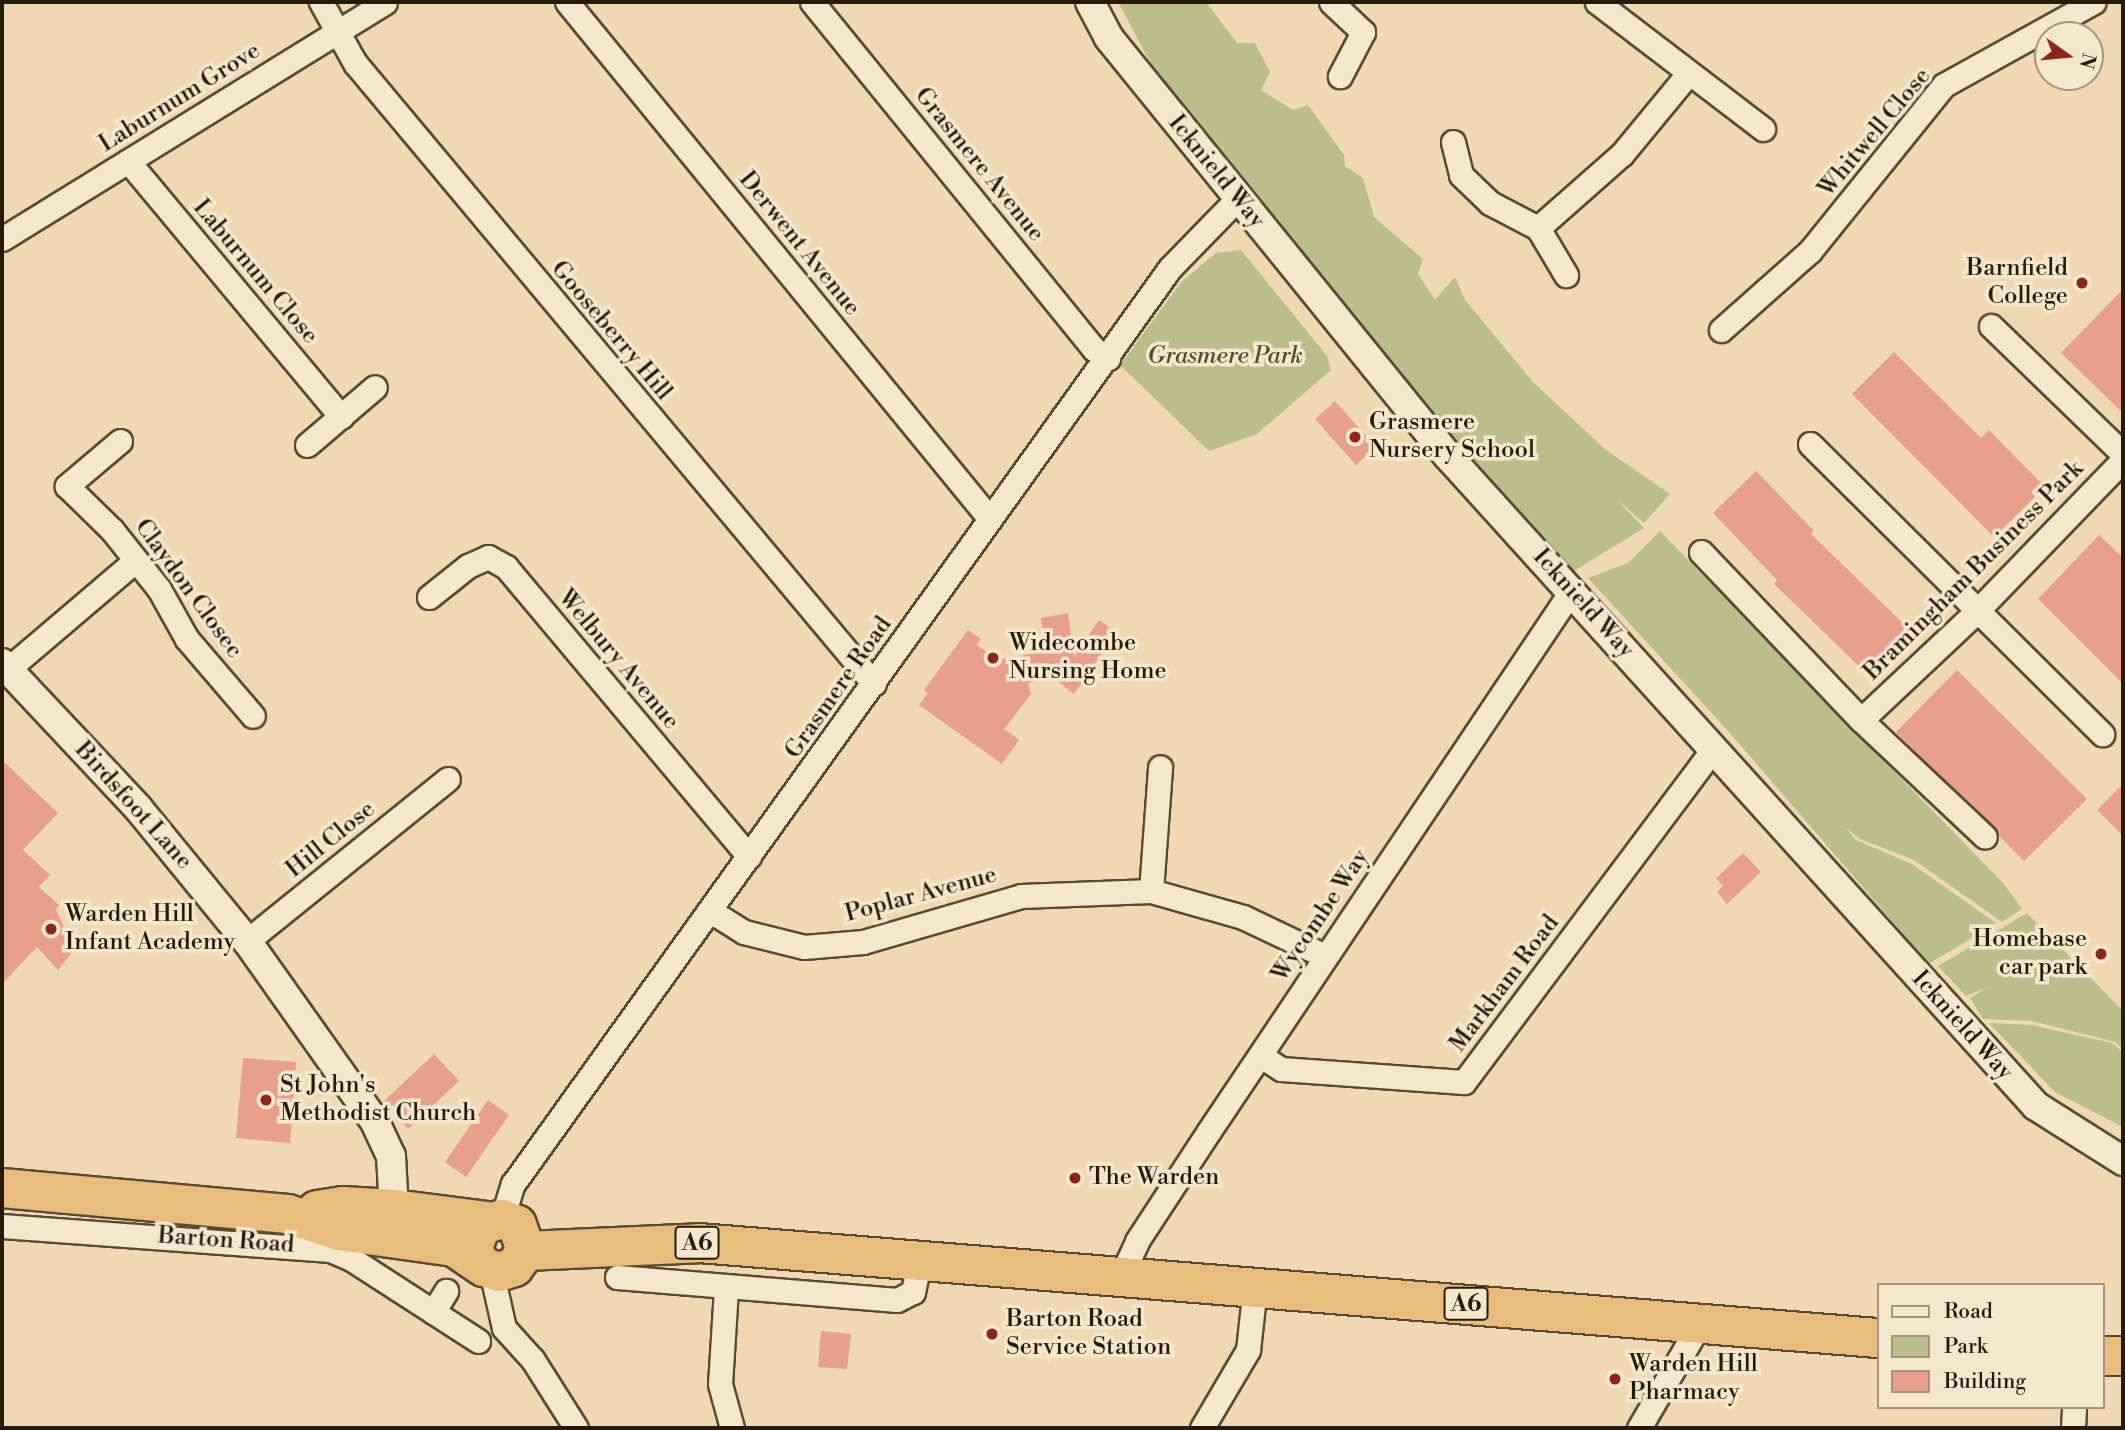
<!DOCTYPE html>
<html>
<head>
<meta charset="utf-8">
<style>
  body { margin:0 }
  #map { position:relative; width:2125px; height:1430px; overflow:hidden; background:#efd8b3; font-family:"Libre Bodoni",serif }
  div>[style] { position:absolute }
  .green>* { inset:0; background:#bbbe8b }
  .building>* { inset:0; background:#e89f8d }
  .roads { filter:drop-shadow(2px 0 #584a35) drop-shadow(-2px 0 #584a35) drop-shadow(0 2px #584a35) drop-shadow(0 -2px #584a35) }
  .minor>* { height:23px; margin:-11.5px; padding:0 11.5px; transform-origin:11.5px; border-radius:11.5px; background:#f5e6ce }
  .tertiary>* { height:28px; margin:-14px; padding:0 14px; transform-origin:14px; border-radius:14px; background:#f5e6ce }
  .trunk>* { height:38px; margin:-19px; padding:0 19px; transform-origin:19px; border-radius:19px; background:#e8bc7a }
  .dots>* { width:19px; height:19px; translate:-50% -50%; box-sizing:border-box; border:4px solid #f5e6ce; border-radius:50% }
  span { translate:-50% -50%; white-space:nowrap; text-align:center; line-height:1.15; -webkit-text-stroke:7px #f5e6ce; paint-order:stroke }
  .shield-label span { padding:2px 5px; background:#f5e6ce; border:2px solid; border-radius:5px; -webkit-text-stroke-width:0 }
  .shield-label { font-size:23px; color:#261a0b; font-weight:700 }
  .street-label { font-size:24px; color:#261a0b }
  .poi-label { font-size:24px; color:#261a0b }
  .right { translate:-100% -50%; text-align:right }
  .left { translate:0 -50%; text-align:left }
  .park-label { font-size:24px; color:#534b31; font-style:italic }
  .frame { position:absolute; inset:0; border:4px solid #261a0b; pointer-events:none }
  .legend { position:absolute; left:1877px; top:1283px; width:228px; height:126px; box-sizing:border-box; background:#f5e6ce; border:2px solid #a29480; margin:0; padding:9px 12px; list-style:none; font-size:21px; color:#261a0b }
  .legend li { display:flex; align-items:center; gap:14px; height:35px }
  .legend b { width:35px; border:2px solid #a29480 }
  .north { position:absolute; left:2034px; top:21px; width:70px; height:70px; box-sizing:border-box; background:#f5e6ce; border:2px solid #a29480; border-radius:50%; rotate:105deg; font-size:19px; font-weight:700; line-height:28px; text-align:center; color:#261a0b }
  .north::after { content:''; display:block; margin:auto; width:24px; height:32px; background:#8f2418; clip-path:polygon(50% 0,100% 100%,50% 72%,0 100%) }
</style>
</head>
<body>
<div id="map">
  <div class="green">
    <div style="clip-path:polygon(1118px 2px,1206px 2px,1237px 43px,1255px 43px,1270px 72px,1261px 90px,1293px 110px,1308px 105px,1344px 155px,1345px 166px,1363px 178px,1374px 217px,1423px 259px,1418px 274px,1435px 300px,1455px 277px,1465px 300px,1534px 383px,1606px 450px,1670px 494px,1644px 523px,1615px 498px,1644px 528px,1574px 571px,1430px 411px,1159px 79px)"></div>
    <div style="clip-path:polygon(1241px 250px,1327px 356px,1331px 370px,1257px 434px,1209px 451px,1120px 365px,1182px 281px,1216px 253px)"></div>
    <div style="clip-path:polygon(1660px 531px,2004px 884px,2022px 909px,2002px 922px,1914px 860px,1860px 839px,1845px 827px,1856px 840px,1912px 864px,1996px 923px,1929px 964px,1729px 732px,1588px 578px,1628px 563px)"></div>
    <div style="clip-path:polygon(2027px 913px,2123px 1011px,2123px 1049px,2115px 1042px,2032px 1021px,1983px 1019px,1970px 998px,1988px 987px,1966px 996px,1938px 966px)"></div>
    <div style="clip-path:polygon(1989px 1023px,2032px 1025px,2112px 1043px,2123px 1052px,2123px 1127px,2055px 1092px)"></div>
  </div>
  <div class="building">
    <div style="clip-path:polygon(2123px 289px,2123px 413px,2061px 353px)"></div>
    <div style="clip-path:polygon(1894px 352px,1981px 438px,1989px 430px,2045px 487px,1994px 537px,1852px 394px)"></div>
    <div style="clip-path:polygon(1335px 401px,1376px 447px,1356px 465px,1315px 419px)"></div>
    <div style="clip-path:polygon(1756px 471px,1814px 531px,1811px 534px,1908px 628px,1866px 673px,1774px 584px,1777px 580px,1713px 513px)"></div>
    <div style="clip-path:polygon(2099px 535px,2123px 558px,2123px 684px,2038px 599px)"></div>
    <div style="clip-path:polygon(1068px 613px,1074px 657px,1099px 620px,1116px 632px,1074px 694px,1055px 679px,1028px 683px,1031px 694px,1004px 729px,1019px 740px,1002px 764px,919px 705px,928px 693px,924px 690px,968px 630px,981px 639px,977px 645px,998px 660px,1046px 651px,1041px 618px)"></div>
    <div style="clip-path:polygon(1957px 670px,2087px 799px,2024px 861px,1896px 732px)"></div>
    <div style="clip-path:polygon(2px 760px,58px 813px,23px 850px,50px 875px,39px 887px,59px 905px,56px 909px,74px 950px,58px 970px,37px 947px,2px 984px)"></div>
    <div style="clip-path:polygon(2123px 784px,2123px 836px,2097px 810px)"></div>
    <div style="clip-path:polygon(1743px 853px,1761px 872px,1727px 904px,1717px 892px,1723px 886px,1716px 878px)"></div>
    <div style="clip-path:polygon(434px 1054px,459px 1081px,408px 1129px,383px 1102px)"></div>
    <div style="clip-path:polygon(243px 1058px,296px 1062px,290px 1143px,236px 1138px)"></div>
    <div style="clip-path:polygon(488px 1100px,509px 1115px,466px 1177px,445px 1162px)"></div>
    <div style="clip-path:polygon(821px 1331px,851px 1334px,847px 1369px,818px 1367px)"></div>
  </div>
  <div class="roads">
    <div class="minor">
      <div style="left:321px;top:2px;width:70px;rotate:60.9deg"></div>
      <div style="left:355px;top:63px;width:809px;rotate:50.11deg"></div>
      <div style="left:567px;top:2px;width:668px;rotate:50.71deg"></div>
      <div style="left:812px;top:2px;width:447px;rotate:50.9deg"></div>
      <div style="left:1094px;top:349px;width:17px;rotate:33deg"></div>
      <div style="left:1331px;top:2px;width:44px;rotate:43.2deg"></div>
      <div style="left:1363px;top:32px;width:50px;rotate:117.6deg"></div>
      <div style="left:1597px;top:2px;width:209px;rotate:37.4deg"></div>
      <div style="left:1453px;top:142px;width:34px;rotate:76deg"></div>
      <div style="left:1461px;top:175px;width:40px;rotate:44deg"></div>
      <div style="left:1490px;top:203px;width:54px;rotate:27.5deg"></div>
      <div style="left:1538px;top:228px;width:55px;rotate:59.2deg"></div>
      <div style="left:128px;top:161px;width:333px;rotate:50.2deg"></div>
      <div style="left:1538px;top:228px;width:112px;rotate:-41.4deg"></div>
      <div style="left:1622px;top:154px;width:104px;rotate:-50.5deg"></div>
      <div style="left:2px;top:239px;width:450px;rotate:-31.7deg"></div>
      <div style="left:1991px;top:326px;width:184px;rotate:44.1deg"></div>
      <div style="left:1721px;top:330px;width:119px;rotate:-41.6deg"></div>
      <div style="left:1810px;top:251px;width:213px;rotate:-51.1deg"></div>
      <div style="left:1944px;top:85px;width:171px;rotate:-29deg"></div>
      <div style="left:120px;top:441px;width:70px;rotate:139.7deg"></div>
      <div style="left:67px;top:486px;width:63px;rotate:44.4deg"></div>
      <div style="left:112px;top:530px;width:75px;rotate:51.5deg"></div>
      <div style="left:159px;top:589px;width:57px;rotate:60.8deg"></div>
      <div style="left:187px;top:639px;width:101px;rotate:49.4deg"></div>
      <div style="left:1810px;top:444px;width:412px;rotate:44.8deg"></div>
      <div style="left:307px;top:445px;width:89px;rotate:-40.5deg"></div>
      <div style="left:1701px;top:552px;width:232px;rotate:46.4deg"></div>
      <div style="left:1861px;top:720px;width:170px;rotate:43.3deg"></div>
      <div style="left:429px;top:597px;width:50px;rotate:-38.5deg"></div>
      <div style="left:468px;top:566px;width:22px;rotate:-24deg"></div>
      <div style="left:488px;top:557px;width:21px;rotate:29deg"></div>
      <div style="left:506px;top:567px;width:378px;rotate:50deg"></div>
      <div style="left:8px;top:669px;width:167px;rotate:-40.4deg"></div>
      <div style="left:1861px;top:720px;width:161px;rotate:-43.2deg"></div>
      <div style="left:1978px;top:610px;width:209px;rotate:-46deg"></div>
      <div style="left:1151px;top:891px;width:124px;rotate:-85.8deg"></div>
      <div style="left:712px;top:912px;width:38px;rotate:32deg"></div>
      <div style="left:744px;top:932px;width:62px;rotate:14deg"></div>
      <div style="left:804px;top:947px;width:59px;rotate:-4.8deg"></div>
      <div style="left:863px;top:942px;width:165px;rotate:-16.2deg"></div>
      <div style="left:1021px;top:896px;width:130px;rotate:-2.2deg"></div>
      <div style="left:1151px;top:891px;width:96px;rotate:15.8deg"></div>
      <div style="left:1243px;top:917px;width:91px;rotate:25.4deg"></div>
      <div style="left:247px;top:941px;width:258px;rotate:-38.9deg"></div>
      <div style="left:1261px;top:1056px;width:24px;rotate:33deg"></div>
      <div style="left:1281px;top:1069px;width:183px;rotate:4.1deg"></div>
      <div style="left:1464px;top:1082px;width:414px;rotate:-53.2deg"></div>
      <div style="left:502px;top:1219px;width:37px;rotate:-73deg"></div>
      <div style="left:513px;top:1184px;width:1127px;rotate:-54.35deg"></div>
      <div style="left:1170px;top:268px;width:96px;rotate:-45.8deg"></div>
      <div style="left:2px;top:1226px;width:329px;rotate:4.2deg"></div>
      <div style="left:330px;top:1250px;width:25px;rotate:23deg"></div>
      <div style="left:353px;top:1260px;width:149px;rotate:32.9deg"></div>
      <div style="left:491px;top:1270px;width:59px;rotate:77.4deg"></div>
      <div style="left:504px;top:1328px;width:43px;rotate:47.8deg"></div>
      <div style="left:533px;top:1360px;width:80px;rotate:57.7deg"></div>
      <div style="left:1121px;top:1276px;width:38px;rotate:-65deg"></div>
      <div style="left:1137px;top:1241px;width:131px;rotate:-56.8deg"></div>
      <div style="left:1209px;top:1131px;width:651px;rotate:-56.14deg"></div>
      <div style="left:617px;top:1277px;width:281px;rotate:4.7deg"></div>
      <div style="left:897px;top:1300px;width:18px;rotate:-27deg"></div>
      <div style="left:913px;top:1292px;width:33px;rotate:-78deg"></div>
      <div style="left:726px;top:1289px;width:95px;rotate:93.6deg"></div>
      <div style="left:720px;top:1384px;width:46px;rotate:74.7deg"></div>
      <div style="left:433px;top:1312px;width:25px;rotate:-58deg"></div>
      <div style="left:1202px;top:1428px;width:91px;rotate:-59.5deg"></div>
      <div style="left:1248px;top:1350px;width:63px;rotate:-83.7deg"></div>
      <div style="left:1639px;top:1428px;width:121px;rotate:-59.8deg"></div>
      <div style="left:2073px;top:1428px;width:21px;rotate:-87deg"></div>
    </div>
    <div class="tertiary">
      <div style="left:1090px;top:2px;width:41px;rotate:62.2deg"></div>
      <div style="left:1109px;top:38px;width:537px;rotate:50.97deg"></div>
      <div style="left:1447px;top:455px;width:878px;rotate:47.86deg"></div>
      <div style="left:2036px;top:1106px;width:103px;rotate:32.3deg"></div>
      <div style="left:2px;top:663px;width:199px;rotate:46.8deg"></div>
      <div style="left:138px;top:808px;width:172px;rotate:50.7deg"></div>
      <div style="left:247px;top:941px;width:222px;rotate:54.7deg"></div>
      <div style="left:375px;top:1122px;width:38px;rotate:65deg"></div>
      <div style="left:391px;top:1156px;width:53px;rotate:86.8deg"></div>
    </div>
    <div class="trunk">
      <div style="left:2px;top:1188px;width:287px;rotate:5.2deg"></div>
      <div style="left:288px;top:1214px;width:54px;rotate:18.4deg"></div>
      <div style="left:339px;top:1231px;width:116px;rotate:7.9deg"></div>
      <div style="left:454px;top:1247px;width:36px;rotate:34deg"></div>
      <div style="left:484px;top:1267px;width:16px;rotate:18deg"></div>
      <div style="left:499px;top:1272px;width:16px;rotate:-18deg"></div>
      <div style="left:514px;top:1267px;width:20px;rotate:-53deg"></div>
      <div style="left:526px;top:1251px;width:28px;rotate:-109deg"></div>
      <div style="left:517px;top:1225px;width:16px;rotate:-158deg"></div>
      <div style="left:502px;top:1219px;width:22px;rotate:162deg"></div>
      <div style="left:481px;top:1226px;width:23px;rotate:110deg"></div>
      <div style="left:473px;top:1248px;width:15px;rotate:67deg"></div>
      <div style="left:317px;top:1210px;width:26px;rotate:-9deg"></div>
      <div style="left:343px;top:1206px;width:51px;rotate:3.4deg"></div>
      <div style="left:394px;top:1209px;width:94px;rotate:7.4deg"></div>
      <div style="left:526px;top:1251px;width:173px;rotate:-2.6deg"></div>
      <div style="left:699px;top:1243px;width:1183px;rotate:4.61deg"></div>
      <div style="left:2102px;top:1356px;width:21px"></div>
    </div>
  </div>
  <div class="dots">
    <div style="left:2082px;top:283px;background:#8f2418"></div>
    <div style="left:1355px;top:437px;background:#8f2418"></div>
    <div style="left:993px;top:658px;background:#8f2418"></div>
    <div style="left:51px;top:929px;background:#8f2418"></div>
    <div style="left:2101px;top:954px;background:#8f2418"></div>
    <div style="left:266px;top:1100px;background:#8f2418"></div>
    <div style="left:1075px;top:1178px;background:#8f2418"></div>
    <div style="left:992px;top:1334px;background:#8f2418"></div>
    <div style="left:1615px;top:1379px;background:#8f2418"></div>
  </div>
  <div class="shield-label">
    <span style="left:697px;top:1243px">A6</span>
    <span style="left:1466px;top:1304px">A6</span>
  </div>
  <div class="street-label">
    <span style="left:180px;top:98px;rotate:-32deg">Laburnum Grove</span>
    <span style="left:1875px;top:133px;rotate:-50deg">Whitwell Close</span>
    <span style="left:979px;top:165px;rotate:51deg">Grasmere Avenue</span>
    <span style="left:1216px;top:172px;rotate:51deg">Icknield Way</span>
    <span style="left:799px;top:244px;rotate:51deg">Derwent Avenue</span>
    <span style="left:255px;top:272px;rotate:50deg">Laburnum Close</span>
    <span style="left:611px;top:331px;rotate:50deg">Gooseberry Hill</span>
    <span style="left:1974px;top:571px;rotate:-45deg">Bramingham Business Park</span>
    <span style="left:188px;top:589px;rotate:54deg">Claydon Closec</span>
    <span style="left:1583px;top:604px;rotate:48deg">Icknield Way</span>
    <span style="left:618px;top:660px;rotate:50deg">Welbury Avenue</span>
    <span style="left:839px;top:688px;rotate:-55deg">Grasmere Road</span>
    <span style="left:133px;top:806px;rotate:48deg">Birdsfoot Lane</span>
    <span style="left:331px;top:840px;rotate:-39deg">Hill Close</span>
    <span style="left:921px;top:895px;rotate:-15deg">Poplar Avenue</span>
    <span style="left:1321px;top:916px;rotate:-56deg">Wycombe Way</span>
    <span style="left:1505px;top:984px;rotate:-53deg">Markham Road</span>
    <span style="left:1962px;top:1026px;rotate:48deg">Icknield Way</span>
    <span style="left:226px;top:1241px;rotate:4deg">Barton Road</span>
  </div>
  <div class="poi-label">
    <span class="right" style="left:2068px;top:283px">Barnfield<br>College</span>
    <span class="left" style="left:1369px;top:437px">Grasmere<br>Nursery School</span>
    <span class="left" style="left:1009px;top:658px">Widecombe<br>Nursing Home</span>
    <span class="left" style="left:65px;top:929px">Warden Hill<br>Infant Academy</span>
    <span class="right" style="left:2087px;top:954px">Homebase<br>car park</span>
    <span class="left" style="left:280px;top:1100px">St John's<br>Methodist Church</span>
    <span class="left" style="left:1089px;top:1178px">The Warden</span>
    <span class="left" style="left:1006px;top:1334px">Barton Road<br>Service Station</span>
    <span class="left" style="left:1629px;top:1379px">Warden Hill<br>Pharmacy</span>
  </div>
  <div class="park-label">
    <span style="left:1225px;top:357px">Grasmere Park</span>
  </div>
  <div class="frame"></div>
  <ul class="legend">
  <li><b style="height:9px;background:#f5e6ce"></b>Road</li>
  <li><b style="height:19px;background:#bbbe8b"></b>Park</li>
  <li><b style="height:19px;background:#e89f8d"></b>Building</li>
  </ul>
  <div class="north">N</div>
</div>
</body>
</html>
